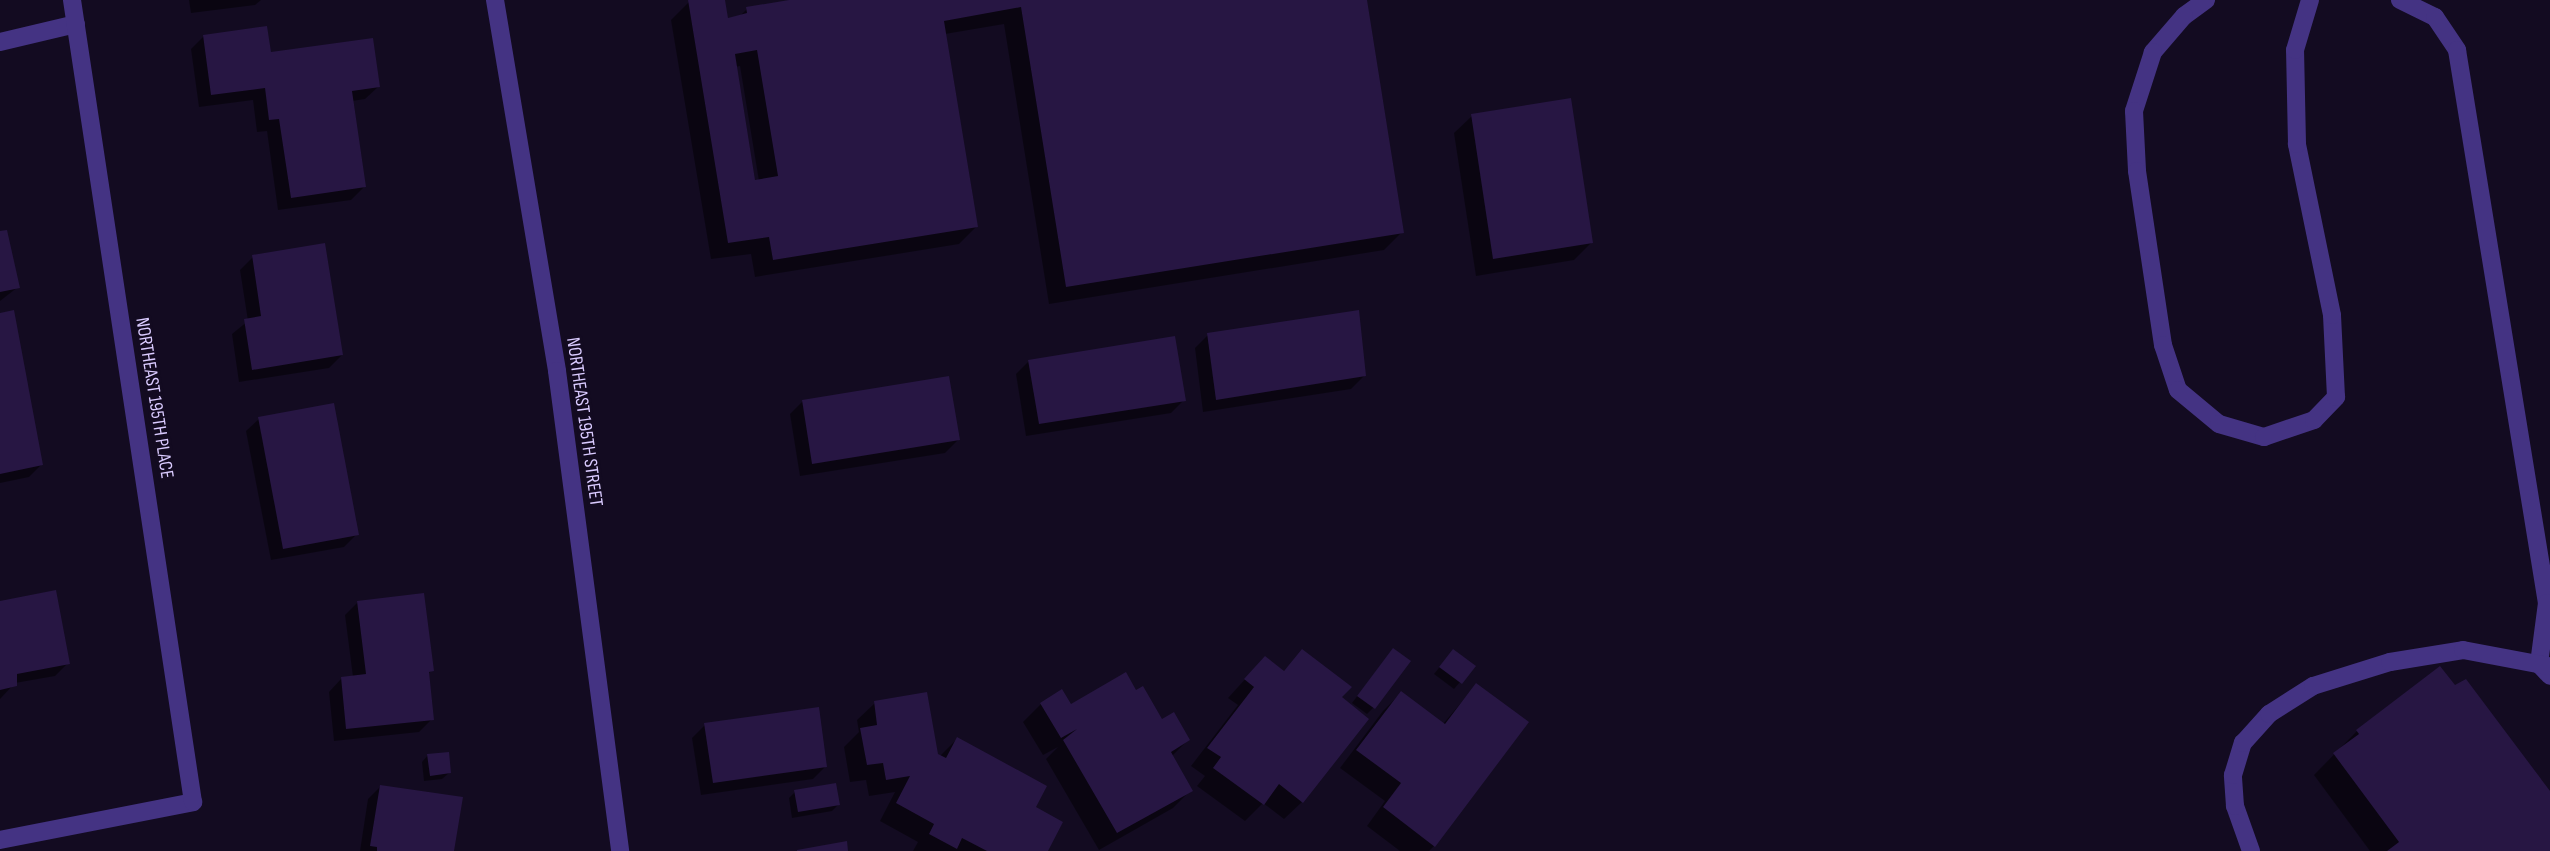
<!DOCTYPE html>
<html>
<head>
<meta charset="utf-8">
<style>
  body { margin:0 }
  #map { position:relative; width:2550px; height:851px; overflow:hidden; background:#130b21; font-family:"Sofia Sans Condensed",sans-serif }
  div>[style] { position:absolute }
  .shadow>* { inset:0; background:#0007 }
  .building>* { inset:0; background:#271643 }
  .service>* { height:18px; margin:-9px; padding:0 9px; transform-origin:9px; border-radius:9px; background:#443383 }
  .minor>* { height:18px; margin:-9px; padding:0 9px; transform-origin:9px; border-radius:9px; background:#443383 }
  span { translate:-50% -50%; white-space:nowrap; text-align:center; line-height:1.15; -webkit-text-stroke:6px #130b21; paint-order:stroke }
  .street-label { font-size:19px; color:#dacbff }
</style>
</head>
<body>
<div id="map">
  <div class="shadow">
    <div style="clip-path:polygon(189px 0,261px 0,255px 5px,191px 13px)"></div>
    <div style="clip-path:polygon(evenodd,699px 0,723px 0,727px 20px,739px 17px,747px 9px,800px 0,1365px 0,1402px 232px,1384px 250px,1049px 304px,1004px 24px,945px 34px,976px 227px,959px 244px,755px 277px,751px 254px,711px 259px,671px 20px,689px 2px,699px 0,740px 66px,759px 181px,754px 182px,735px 67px,740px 66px)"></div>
    <div style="clip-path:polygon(204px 36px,378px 87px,365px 99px,352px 101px,364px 187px,351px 200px,278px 210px,267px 131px,257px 132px,253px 100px,199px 107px,191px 49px)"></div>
    <div style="clip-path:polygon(1472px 116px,1592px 242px,1574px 260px,1476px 276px,1454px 133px)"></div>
    <div style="clip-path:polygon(0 233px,18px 287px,0 301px)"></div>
    <div style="clip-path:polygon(253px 257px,342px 355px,329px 368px,239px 382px,232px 334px,248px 321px,240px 270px)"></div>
    <div style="clip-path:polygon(0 315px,42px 464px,29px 477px,0 483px)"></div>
    <div style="clip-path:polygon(1208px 335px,1364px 376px,1351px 389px,1203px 412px,1195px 348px)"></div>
    <div style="clip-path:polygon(1029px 361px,1184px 400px,1171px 413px,1026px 436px,1016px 374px)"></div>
    <div style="clip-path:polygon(803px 401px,958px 440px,945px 453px,800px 476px,790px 414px)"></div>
    <div style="clip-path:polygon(259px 419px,357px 534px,344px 547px,271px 560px,246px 431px)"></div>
    <div style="clip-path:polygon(358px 602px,432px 670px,427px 675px,432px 719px,419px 732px,334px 741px,329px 692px,341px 679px,353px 677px,345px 615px)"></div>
    <div style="clip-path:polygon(0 603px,68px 663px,55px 676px,15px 683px,0 699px)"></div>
    <div style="clip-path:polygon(1302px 652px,1340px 697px,1302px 802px,1284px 819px,1263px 803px,1245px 821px,1197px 786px,1205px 776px,1191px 766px,1238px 705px,1228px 698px,1248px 676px,1283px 672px)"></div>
    <div style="clip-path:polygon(1387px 657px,1373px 708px,1367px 714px,1352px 703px)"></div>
    <div style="clip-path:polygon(1447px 658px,1473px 667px,1454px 689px,1434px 674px)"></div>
    <div style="clip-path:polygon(2440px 669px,2550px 794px,2550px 851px,2370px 851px,2314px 775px,2357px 731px)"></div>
    <div style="clip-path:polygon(1476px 685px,1434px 846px,1429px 851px,1400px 851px,1367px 826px,1385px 801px,1340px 768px,1383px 711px,1401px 693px,1443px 724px)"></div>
    <div style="clip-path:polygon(1135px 693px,1162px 721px,1188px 740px,1171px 757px,1191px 790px,1173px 808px,1099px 850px,1046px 759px,1058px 747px,1043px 755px,1023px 722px,1041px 704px,1070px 706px)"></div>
    <div style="clip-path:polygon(875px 703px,940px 756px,957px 739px,1033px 808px,1046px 851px,913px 851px,918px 842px,880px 821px,895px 792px,869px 796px,866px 780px,850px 782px,844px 747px,859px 732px,857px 720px)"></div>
    <div style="clip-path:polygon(705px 725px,826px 766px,813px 779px,701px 795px,692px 738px)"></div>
    <div style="clip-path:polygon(428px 755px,449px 773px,442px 779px,424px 781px,422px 762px)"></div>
    <div style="clip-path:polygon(381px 786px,452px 851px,360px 851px,368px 799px)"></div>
    <div style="clip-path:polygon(795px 792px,838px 805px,832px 811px,792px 818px,789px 798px)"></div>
  </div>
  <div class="building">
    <div style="clip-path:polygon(evenodd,688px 0,725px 0,728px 18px,747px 13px,746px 7px,789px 0,1367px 0,1404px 233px,1066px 287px,1021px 7px,944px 21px,978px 227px,773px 260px,769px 237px,728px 243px,688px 0,757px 50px,778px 176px,755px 180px,735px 54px,757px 50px)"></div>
    <div style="clip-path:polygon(267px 26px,271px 52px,373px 38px,380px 87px,352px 91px,366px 187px,291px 198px,279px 119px,269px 120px,265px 88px,211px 95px,203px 35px)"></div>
    <div style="clip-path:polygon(1571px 98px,1593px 243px,1493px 259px,1471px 114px)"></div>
    <div style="clip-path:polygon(7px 230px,20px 288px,0 292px,0 231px)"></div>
    <div style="clip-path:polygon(325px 243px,343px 355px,252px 370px,244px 319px,261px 316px,252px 255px)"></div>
    <div style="clip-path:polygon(14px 310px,43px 465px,0 474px,0 313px)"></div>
    <div style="clip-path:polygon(1359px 310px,1366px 376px,1216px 400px,1207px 333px)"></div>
    <div style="clip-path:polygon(1175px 336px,1186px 401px,1039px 424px,1028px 360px)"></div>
    <div style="clip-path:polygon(949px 376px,960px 440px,812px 464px,802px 400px)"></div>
    <div style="clip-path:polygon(334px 403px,359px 535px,283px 549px,258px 417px)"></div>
    <div style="clip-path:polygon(56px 590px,70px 664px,17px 674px,17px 686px,0 690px,0 601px)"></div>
    <div style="clip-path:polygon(424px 593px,434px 671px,429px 672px,434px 720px,346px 729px,341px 677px,366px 674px,357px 601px)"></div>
    <div style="clip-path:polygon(1393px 648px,1411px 661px,1375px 709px,1357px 696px)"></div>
    <div style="clip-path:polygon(1302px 649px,1352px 687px,1342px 697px,1369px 719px,1303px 803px,1279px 784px,1264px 805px,1213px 768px,1221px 757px,1207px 748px,1254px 687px,1244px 679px,1265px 656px,1284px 671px)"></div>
    <div style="clip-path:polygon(1453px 649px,1476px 666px,1462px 684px,1439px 667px)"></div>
    <div style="clip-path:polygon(2440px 666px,2455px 685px,2466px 679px,2550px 791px,2550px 851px,2387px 851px,2399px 842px,2333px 753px,2359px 734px,2356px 730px)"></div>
    <div style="clip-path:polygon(1126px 672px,1136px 690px,1143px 686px,1162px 719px,1174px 712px,1190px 740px,1171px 752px,1193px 791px,1117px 833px,1063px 740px,1077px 729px,1061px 738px,1040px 703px,1062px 689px,1071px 704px)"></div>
    <div style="clip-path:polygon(1476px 683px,1529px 722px,1435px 847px,1383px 807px,1401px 783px,1356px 750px,1401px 691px,1445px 724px)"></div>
    <div style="clip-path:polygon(927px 692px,938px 754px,946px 758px,957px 737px,1047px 786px,1036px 807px,1063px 822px,1048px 851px,987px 851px,962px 838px,957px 849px,929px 834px,934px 824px,896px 803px,910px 776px,886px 780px,883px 763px,867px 765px,860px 728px,877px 725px,874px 701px)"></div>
    <div style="clip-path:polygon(819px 707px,827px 767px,713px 783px,704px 723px)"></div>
    <div style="clip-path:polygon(449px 752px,451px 773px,430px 776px,427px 754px)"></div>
    <div style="clip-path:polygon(836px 783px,840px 805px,798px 812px,794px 790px)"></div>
    <div style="clip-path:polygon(380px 785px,463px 797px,454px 851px,377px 851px,377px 847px,370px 846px)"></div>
    <div style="clip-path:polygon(847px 841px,848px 851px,797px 851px,797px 850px)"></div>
  </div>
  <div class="service">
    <div style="left:2206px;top:0;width:27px;rotate:144deg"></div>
    <div style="left:2184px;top:16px;width:48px;rotate:130.7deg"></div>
    <div style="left:2153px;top:52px;width:62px;rotate:107.9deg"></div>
    <div style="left:2134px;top:111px;width:60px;rotate:87.1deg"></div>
    <div style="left:2137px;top:171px;width:176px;rotate:81.5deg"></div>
    <div style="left:2163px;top:345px;width:47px;rotate:71.6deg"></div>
    <div style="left:2178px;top:390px;width:53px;rotate:39.7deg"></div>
    <div style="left:2219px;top:424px;width:47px;rotate:16.1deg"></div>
    <div style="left:2264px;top:437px;width:53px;rotate:-18.8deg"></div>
    <div style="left:2314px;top:420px;width:32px;rotate:-46deg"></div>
    <div style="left:2336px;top:397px;width:82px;rotate:-92.8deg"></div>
    <div style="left:2332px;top:315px;width:175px;rotate:-101.6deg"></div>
    <div style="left:2297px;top:144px;width:94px;rotate:-91.2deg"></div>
    <div style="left:2295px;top:50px;width:52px;rotate:-73.3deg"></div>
    <div style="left:2400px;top:0;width:39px;rotate:26deg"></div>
    <div style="left:2435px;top:17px;width:40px;rotate:56deg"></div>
    <div style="left:2457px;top:50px;width:560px;rotate:80.76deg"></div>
    <div style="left:2547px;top:603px;width:62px;rotate:97.5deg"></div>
    <div style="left:2539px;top:664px;width:16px;rotate:47deg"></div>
    <div style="left:2251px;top:851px;width:48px;rotate:-109.6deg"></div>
    <div style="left:2235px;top:806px;width:31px;rotate:-94deg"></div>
    <div style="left:2233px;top:775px;width:34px;rotate:-73deg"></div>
    <div style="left:2243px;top:743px;width:39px;rotate:-48deg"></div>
    <div style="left:2269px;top:714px;width:52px;rotate:-32.5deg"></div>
    <div style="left:2313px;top:686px;width:81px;rotate:-17.3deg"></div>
    <div style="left:2390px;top:662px;width:74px;rotate:-9.3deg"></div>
    <div style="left:2463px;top:650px;width:86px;rotate:10.7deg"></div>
  </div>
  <div class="minor">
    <div style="left:495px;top:0;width:376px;rotate:80.5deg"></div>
    <div style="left:557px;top:371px;width:484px;rotate:82.5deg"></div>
    <div style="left:0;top:42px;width:78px;rotate:-13.3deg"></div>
    <div style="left:0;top:840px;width:197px;rotate:-11.1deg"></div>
    <div style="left:193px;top:802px;width:811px;rotate:-98.58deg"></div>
  </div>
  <div class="street-label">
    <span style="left:154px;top:398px;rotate:81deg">NORTHEAST 195TH PLACE</span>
    <span style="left:584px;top:422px;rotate:82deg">NORTHEAST 195TH STREET</span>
  </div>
</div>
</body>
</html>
